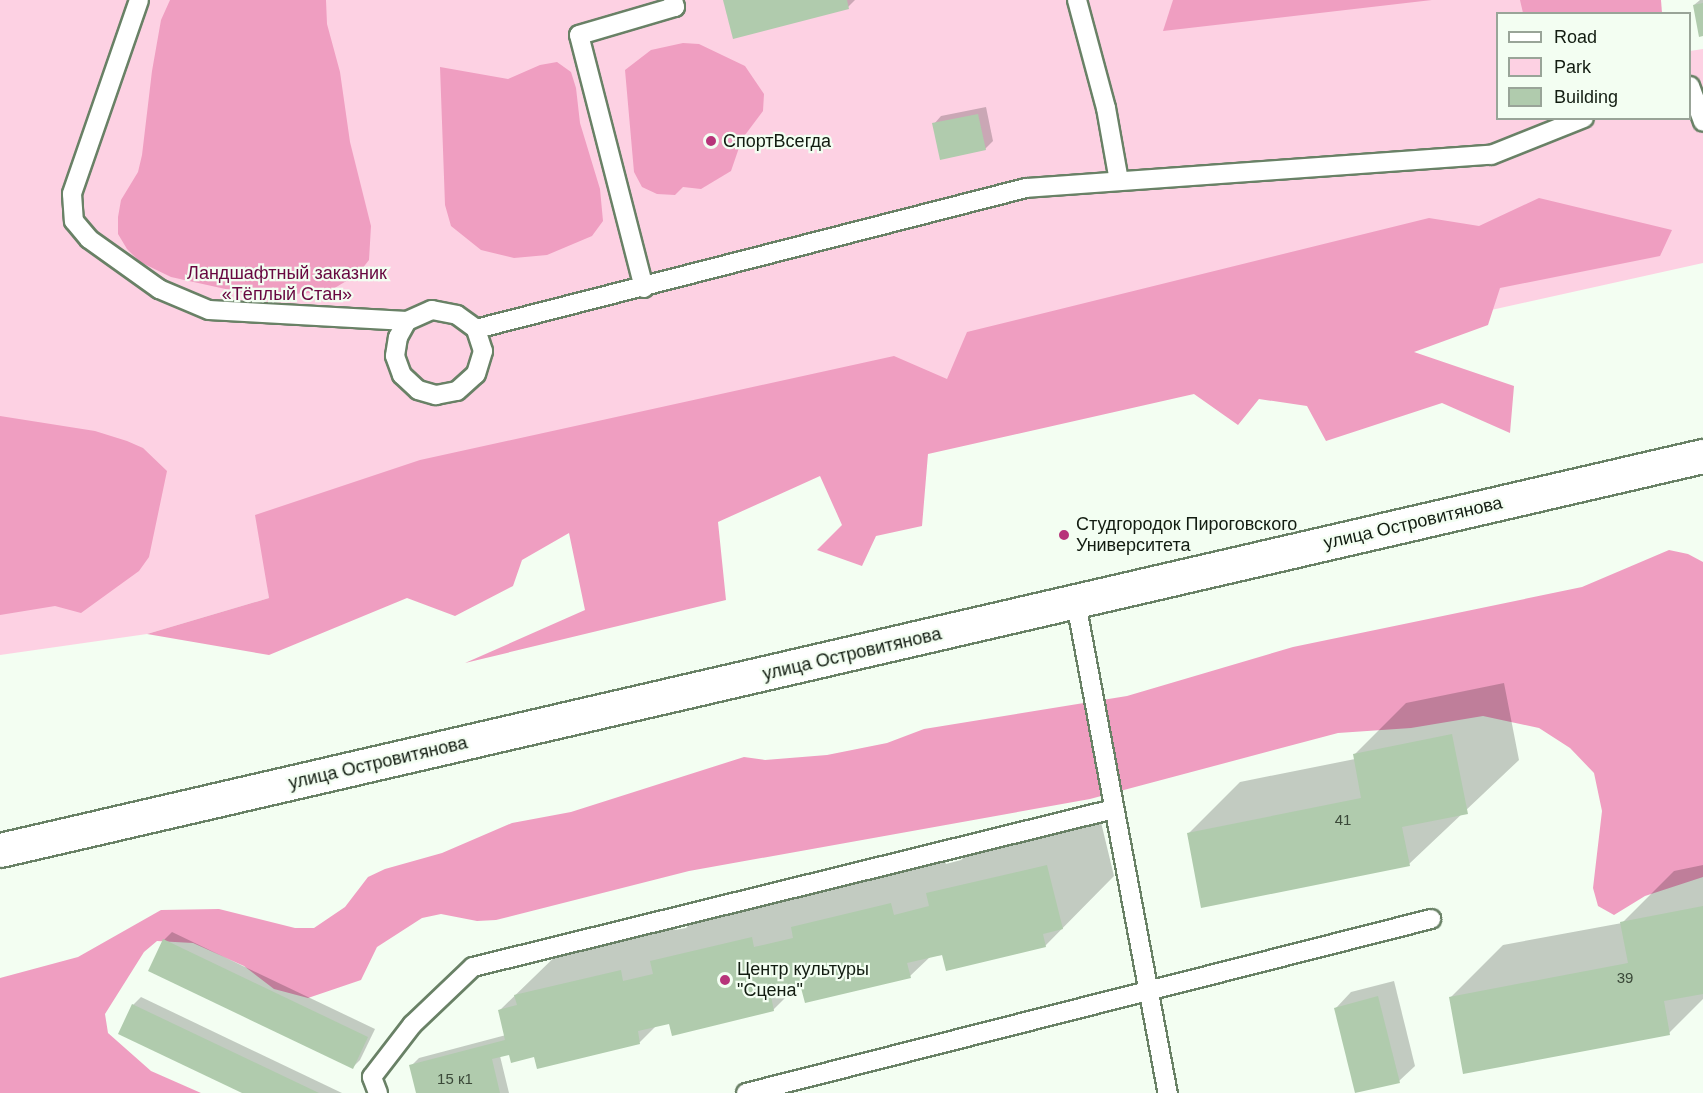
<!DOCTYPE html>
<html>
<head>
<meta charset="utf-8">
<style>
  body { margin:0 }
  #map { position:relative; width:1703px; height:1093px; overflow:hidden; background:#f3fef2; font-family:Arial,sans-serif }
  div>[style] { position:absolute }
  .green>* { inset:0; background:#fdd1e3 }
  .forest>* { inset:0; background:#ef9ec1 }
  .shadow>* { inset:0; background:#0003 }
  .building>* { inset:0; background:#b0cbad }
  .roads { filter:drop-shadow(2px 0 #698166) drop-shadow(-2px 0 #698166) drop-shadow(0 2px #698166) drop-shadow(0 -2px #698166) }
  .lane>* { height:18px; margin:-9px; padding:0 9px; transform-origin:9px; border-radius:9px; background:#fff }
  .secondary>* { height:33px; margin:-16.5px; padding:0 16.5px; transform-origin:16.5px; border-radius:16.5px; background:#fff }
  .dots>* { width:16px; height:16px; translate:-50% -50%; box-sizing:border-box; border:3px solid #f3fef2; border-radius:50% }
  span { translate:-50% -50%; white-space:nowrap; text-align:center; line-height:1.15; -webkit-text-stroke:4.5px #f3fef2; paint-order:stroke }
  .number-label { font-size:15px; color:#3a4838 }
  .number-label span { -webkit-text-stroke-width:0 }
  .poi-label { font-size:18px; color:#121c11 }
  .left { translate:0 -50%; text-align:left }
  .park-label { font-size:18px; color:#680740 }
  .street-label { font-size:18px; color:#121c11 }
  .legend { position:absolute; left:1496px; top:12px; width:195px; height:108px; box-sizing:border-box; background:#f3fef2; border:2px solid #99a498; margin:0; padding:8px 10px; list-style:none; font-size:18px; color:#121c11 }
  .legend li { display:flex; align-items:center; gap:12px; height:30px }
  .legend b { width:30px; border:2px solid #99a498 }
</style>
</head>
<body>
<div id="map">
  <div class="green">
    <div style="clip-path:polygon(0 0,1615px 0,1618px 13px,1498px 14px,1498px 118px,1690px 118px,1690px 51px,1703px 49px,1703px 263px,267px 582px,269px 598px,147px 634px,0 655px)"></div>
  </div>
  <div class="forest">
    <div style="clip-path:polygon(170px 0,326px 0,327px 24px,340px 72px,350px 142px,371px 226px,369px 260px,358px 274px,328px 292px,257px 296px,171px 277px,140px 262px,127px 249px,118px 234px,118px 217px,121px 200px,138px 172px,142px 155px,152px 71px,161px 20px)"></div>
    <div style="clip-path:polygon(1173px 0,1432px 0,1163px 31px)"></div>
    <div style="clip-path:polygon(1520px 0,1661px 0,1662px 13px,1523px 13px)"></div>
    <div style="clip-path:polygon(683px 43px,699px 44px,745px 66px,764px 94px,763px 111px,742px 139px,731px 171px,701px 189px,683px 187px,675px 195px,657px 194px,642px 187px,634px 172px,625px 70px,651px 50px)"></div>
    <div style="clip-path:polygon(557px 62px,571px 72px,576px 88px,580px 123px,600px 189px,603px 221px,592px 236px,547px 255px,514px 258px,481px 250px,451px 226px,445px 205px,440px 67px,508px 79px,540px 65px)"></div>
    <div style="clip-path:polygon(1539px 198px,1672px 230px,1660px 256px,1500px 288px,1488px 325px,1414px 352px,1514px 386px,1510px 433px,1442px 403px,1326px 441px,1307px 406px,1259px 399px,1238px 425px,1194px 394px,928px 454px,922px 526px,876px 536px,862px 566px,817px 550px,842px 525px,820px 476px,718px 522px,726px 600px,465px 663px,585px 610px,569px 533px,522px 560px,513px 586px,455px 616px,407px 598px,269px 655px,147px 634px,269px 598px,255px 515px,420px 460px,894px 356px,947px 379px,967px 332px,1429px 218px,1479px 226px)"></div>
    <div style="clip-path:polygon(0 416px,95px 431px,127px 441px,143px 448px,167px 471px,149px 557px,139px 571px,81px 613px,55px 606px,0 615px)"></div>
    <div style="clip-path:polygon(1669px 550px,1688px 554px,1703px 562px,1703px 877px,1645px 896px,1614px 915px,1598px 906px,1593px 888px,1602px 811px,1594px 773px,1570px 748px,1539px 728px,1483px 716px,1411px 728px,1338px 733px,1090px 799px,689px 871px,496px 920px,477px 921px,441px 914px,422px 918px,377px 947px,361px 980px,308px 998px,274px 989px,244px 966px,193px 943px,157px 941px,144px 952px,105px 1014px,108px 1033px,151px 1071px,201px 1093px,0 1093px,0 978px,78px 957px,161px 910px,219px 909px,295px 928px,314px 928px,345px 907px,368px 877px,385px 869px,442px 853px,512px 823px,571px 812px,744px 757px,765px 760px,827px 755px,887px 743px,924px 729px,1127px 696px,1293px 647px,1582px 587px)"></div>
  </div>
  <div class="shadow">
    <div style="clip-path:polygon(724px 0,855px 0,848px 7px)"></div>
    <div style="clip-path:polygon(1700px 0,1703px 0,1703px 34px,1694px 5px)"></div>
    <div style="clip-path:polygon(986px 107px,993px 141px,985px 149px,934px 124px,941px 116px)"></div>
    <div style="clip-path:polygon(1504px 683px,1519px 760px,1409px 864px,1188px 834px,1240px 782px,1355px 759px,1355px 754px,1406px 703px)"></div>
    <div style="clip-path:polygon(1099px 814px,1114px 876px,1045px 946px,931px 956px,910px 976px,795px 988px,773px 1010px,670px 1022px,657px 1025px,640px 1042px,535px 1055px,510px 1053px,500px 1056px,509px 1093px,417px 1093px,411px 1066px,419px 1058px,506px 1035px,500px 1010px,568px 944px,672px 919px,675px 930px,686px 928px,703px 910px,803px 886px,806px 896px,829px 891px,844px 876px,943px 852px,946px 864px,961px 860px,979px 842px)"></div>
    <div style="clip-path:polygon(1703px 865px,1703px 999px,1669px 1033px,1451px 997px,1503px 945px,1622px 923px,1674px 871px)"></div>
    <div style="clip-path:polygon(172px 932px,375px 1029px,360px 1060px,353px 1067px,164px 940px)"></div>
    <div style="clip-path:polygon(1394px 981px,1415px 1066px,1399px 1081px,1336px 1008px,1351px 992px)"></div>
    <div style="clip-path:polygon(141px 997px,342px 1093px,245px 1093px,133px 1005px)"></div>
  </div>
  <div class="building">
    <div style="clip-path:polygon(723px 0,847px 0,849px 9px,733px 39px)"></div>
    <div style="clip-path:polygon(1703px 3px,1703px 36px,1699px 37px,1693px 5px)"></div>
    <div style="clip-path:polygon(978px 114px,986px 150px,940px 160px,932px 123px)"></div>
    <div style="clip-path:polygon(1452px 734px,1468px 814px,1402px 827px,1410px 866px,1201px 908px,1187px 833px,1361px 798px,1353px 754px)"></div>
    <div style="clip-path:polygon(1047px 865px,1063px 929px,1043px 934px,1046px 947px,946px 971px,942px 955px,907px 963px,911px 978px,805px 1003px,801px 988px,771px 996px,774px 1011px,672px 1036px,669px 1024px,638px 1031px,640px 1044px,537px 1069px,534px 1057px,511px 1063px,509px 1055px,492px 1059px,500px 1093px,416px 1093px,409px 1065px,505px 1040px,498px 1010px,517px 1005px,514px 995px,621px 970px,623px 981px,653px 974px,650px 961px,752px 937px,754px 947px,793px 938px,791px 927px,891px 903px,894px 915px,929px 906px,926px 893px)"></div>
    <div style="clip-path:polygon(1703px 906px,1703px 994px,1664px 1001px,1670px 1035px,1463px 1074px,1449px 997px,1628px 963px,1620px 922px)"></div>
    <div style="clip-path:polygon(163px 939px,368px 1037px,353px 1069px,148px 971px)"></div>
    <div style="clip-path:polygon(1378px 996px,1400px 1083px,1355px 1093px,1334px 1008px)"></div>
    <div style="clip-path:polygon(132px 1004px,319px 1093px,242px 1093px,118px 1034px)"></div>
  </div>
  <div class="roads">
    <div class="lane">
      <div style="left:139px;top:0;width:205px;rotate:109.1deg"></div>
      <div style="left:72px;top:194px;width:27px;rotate:86deg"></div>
      <div style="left:74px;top:221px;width:23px;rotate:50deg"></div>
      <div style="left:89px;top:239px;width:86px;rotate:35.5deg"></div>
      <div style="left:159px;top:289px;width:54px;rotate:22.8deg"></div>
      <div style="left:209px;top:310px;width:198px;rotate:3.2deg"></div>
      <div style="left:407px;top:321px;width:27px;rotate:-24deg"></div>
      <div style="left:432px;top:310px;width:25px;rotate:11deg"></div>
      <div style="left:457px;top:315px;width:24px;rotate:36deg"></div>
      <div style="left:476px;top:329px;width:568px;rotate:-14.38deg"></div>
      <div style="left:1026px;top:188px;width:466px;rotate:-4.1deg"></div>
      <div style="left:1491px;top:155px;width:100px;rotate:-21.7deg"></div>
      <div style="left:1077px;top:0;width:112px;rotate:75deg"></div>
      <div style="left:1106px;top:108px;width:74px;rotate:79.9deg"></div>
      <div style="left:1690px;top:86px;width:38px;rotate:70deg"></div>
      <div style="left:644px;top:288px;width:261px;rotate:-104.4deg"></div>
      <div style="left:579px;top:35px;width:100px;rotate:-16.3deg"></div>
      <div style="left:675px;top:7px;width:7px;rotate:-106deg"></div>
      <div style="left:407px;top:321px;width:18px;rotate:119deg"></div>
      <div style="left:398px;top:337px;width:19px;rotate:99deg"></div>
      <div style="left:395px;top:356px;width:20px;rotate:70deg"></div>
      <div style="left:402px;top:375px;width:22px;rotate:43deg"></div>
      <div style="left:418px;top:390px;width:19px;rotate:16deg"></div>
      <div style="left:436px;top:395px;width:21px;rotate:-11deg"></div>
      <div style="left:457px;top:391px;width:25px;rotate:-42deg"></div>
      <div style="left:476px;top:374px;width:24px;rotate:-73deg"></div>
      <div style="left:483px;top:351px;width:23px;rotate:-108deg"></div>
      <div style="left:1076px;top:603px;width:499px;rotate:79.4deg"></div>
      <div style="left:378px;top:1093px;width:17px;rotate:-111deg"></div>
      <div style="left:372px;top:1077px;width:66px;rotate:-52.4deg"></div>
      <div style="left:412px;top:1025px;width:84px;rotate:-43.6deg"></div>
      <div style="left:473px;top:967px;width:660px;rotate:-13.85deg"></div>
      <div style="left:746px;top:1093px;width:707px;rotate:-14.25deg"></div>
    </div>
    <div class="secondary">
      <div style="left:0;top:850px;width:1748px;rotate:-13.03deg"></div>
    </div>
  </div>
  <div class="dots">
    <div style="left:711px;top:141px;background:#b7347a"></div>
    <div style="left:1064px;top:535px;background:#b7347a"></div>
    <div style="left:725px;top:980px;background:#b7347a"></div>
  </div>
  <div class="number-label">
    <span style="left:1343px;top:820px">41</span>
    <span style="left:1625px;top:978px">39</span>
    <span style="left:455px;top:1079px">15 к1</span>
  </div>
  <div class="poi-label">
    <span class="left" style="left:723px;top:141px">СпортВсегда</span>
    <span class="left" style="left:1076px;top:535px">Студгородок Пироговского<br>Университета</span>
    <span class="left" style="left:737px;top:980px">Центр культуры<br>"Сцена"</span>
  </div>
  <div class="park-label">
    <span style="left:287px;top:284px">Ландшафтный заказник<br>«Тёплый Стан»</span>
  </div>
  <div class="street-label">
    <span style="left:1413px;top:523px;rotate:-13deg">улица Островитянова</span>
    <span style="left:852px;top:654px;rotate:-13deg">улица Островитянова</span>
    <span style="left:378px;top:763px;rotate:-13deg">улица Островитянова</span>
  </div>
  <ul class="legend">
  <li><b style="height:8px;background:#fff"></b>Road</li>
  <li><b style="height:16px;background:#fdd1e3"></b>Park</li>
  <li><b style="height:16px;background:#b0cbad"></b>Building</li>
  </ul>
</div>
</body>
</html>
